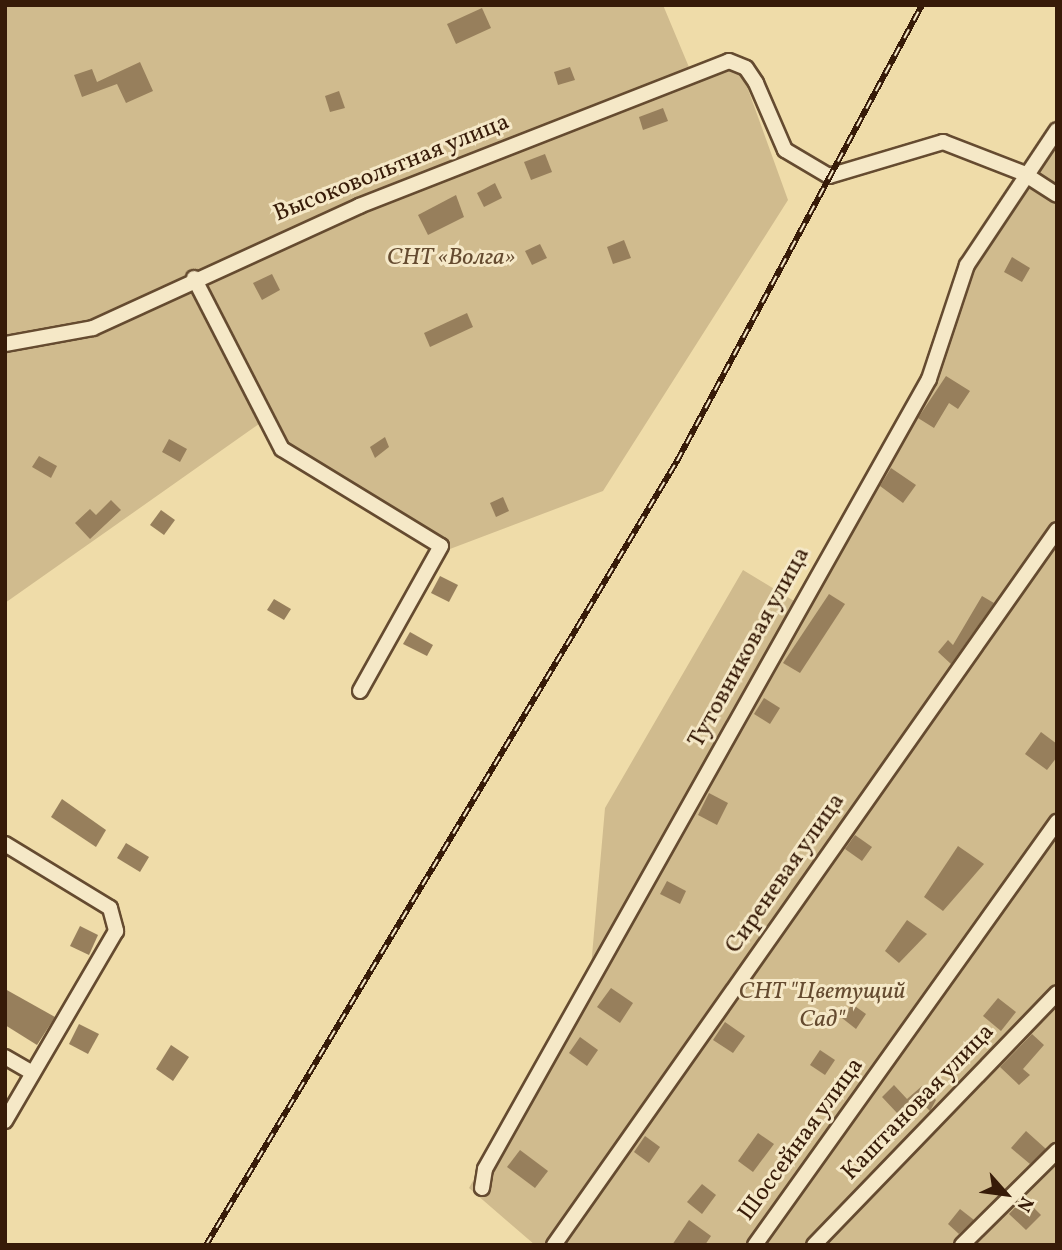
<!DOCTYPE html>
<html>
<head>
<meta charset="utf-8">
<style>
  body { margin:0 }
  #map { position:relative; width:1062px; height:1250px; overflow:hidden; background:#efdca9; font-family:Vollkorn,serif }
  div>[style] { position:absolute }
  .green>* { inset:0; background:#d0bb8e }
  .building>* { inset:0; background:#977f5c }
  .roads { filter:drop-shadow(2px 0 #654b30) drop-shadow(-2px 0 #654b30) drop-shadow(0 2px #654b30) drop-shadow(0 -2px #654b30) }
  .street>* { height:14px; margin:-7px; padding:0 7px; transform-origin:7px; border-radius:7px; background:#f5e8c7 }
  .rail>* { height:6px; margin-top:-3px; transform-origin:0; background:repeating-linear-gradient(90deg,#f5e8c7 0 10px,#371b08 0 20px); box-sizing:border-box; border-block:2px solid #371b08 }
  span { translate:-50% -50%; white-space:nowrap; text-align:center; line-height:1.15; -webkit-text-stroke:6px #f5e8c7; paint-order:stroke }
  .street-label { font-size:24px; color:#371b08 }
  .park-label { font-size:24px; color:#654b30; font-style:italic }
  .frame { position:absolute; inset:0; border:7px solid #371b08; pointer-events:none }
  .north { position:absolute; left:971px; top:1159px; width:70px; height:70px; -webkit-text-stroke:5px #f5e8c7; paint-order:stroke; rotate:118deg; font-size:19px; font-weight:700; line-height:28px; text-align:center; color:#371b08 }
  .north::after { content:''; display:block; margin:auto; width:24px; height:32px; background:#371b08; clip-path:polygon(50% 0,100% 100%,50% 72%,0 100%) }
</style>
</head>
<body>
<div id="map">
  <div class="green">
    <div style="clip-path:polygon(5px 5px,663px 5px,691px 72px,736px 56px,788px 200px,603px 491px,442px 552px,285px 459px,259px 424px,5px 603px)"></div>
    <div style="clip-path:polygon(1057px 126px,1057px 1245px,535px 1245px,469px 1188px,591px 967px,605px 808px,743px 570px,799px 604px,923px 382px,954px 280px,1022px 167px)"></div>
  </div>
  <div class="building">
    <div style="clip-path:polygon(482px 8px,491px 28px,456px 44px,447px 24px)"></div>
    <div style="clip-path:polygon(140px 62px,153px 91px,126px 103px,117px 84px,82px 97px,74px 75px,92px 69px,97px 82px)"></div>
    <div style="clip-path:polygon(570px 67px,575px 80px,558px 85px,554px 72px)"></div>
    <div style="clip-path:polygon(339px 91px,345px 108px,330px 112px,325px 96px)"></div>
    <div style="clip-path:polygon(663px 108px,668px 121px,643px 130px,639px 117px)"></div>
    <div style="clip-path:polygon(545px 154px,552px 172px,531px 180px,524px 162px)"></div>
    <div style="clip-path:polygon(495px 183px,502px 198px,484px 207px,477px 193px)"></div>
    <div style="clip-path:polygon(456px 195px,464px 217px,428px 235px,418px 215px)"></div>
    <div style="clip-path:polygon(624px 240px,631px 258px,613px 264px,607px 247px)"></div>
    <div style="clip-path:polygon(540px 244px,547px 258px,532px 265px,525px 251px)"></div>
    <div style="clip-path:polygon(1012px 257px,1030px 268px,1022px 282px,1004px 272px)"></div>
    <div style="clip-path:polygon(272px 274px,280px 290px,262px 300px,253px 283px)"></div>
    <div style="clip-path:polygon(467px 313px,473px 327px,430px 347px,424px 333px)"></div>
    <div style="clip-path:polygon(946px 376px,970px 391px,958px 409px,949px 403px,934px 428px,918px 418px)"></div>
    <div style="clip-path:polygon(385px 437px,389px 447px,375px 458px,370px 447px)"></div>
    <div style="clip-path:polygon(169px 439px,187px 449px,180px 462px,162px 452px)"></div>
    <div style="clip-path:polygon(39px 456px,57px 466px,51px 478px,32px 467px)"></div>
    <div style="clip-path:polygon(891px 468px,916px 485px,903px 503px,880px 486px)"></div>
    <div style="clip-path:polygon(503px 497px,509px 511px,496px 517px,490px 503px)"></div>
    <div style="clip-path:polygon(111px 500px,121px 510px,90px 539px,75px 523px,90px 509px,96px 515px)"></div>
    <div style="clip-path:polygon(161px 510px,175px 520px,164px 535px,150px 525px)"></div>
    <div style="clip-path:polygon(440px 576px,458px 585px,449px 602px,431px 593px)"></div>
    <div style="clip-path:polygon(829px 594px,845px 604px,800px 673px,783px 663px)"></div>
    <div style="clip-path:polygon(982px 596px,994px 603px,951px 664px,938px 652px,948px 640px,953px 645px)"></div>
    <div style="clip-path:polygon(274px 599px,291px 609px,284px 620px,267px 610px)"></div>
    <div style="clip-path:polygon(410px 632px,433px 645px,427px 656px,403px 644px)"></div>
    <div style="clip-path:polygon(764px 698px,780px 708px,770px 724px,754px 714px)"></div>
    <div style="clip-path:polygon(1041px 732px,1057px 744px,1057px 757px,1047px 770px,1025px 754px)"></div>
    <div style="clip-path:polygon(709px 793px,728px 803px,717px 825px,698px 815px)"></div>
    <div style="clip-path:polygon(62px 799px,106px 830px,96px 847px,51px 817px)"></div>
    <div style="clip-path:polygon(855px 835px,872px 847px,862px 861px,845px 849px)"></div>
    <div style="clip-path:polygon(126px 843px,149px 857px,140px 872px,117px 858px)"></div>
    <div style="clip-path:polygon(958px 846px,984px 864px,943px 911px,924px 897px)"></div>
    <div style="clip-path:polygon(667px 881px,686px 891px,680px 904px,660px 894px)"></div>
    <div style="clip-path:polygon(907px 920px,927px 934px,899px 963px,885px 951px)"></div>
    <div style="clip-path:polygon(80px 926px,98px 935px,89px 955px,70px 946px)"></div>
    <div style="clip-path:polygon(611px 988px,633px 1003px,620px 1023px,597px 1007px)"></div>
    <div style="clip-path:polygon(5px 989px,55px 1017px,37px 1045px,5px 1025px)"></div>
    <div style="clip-path:polygon(998px 998px,1016px 1012px,1001px 1031px,983px 1016px)"></div>
    <div style="clip-path:polygon(852px 1004px,866px 1014px,856px 1029px,842px 1018px)"></div>
    <div style="clip-path:polygon(725px 1022px,745px 1036px,733px 1053px,713px 1040px)"></div>
    <div style="clip-path:polygon(79px 1024px,99px 1034px,88px 1054px,69px 1044px)"></div>
    <div style="clip-path:polygon(1032px 1034px,1044px 1045px,1023px 1069px,1030px 1075px,1019px 1085px,1000px 1067px)"></div>
    <div style="clip-path:polygon(580px 1037px,598px 1050px,587px 1066px,569px 1053px)"></div>
    <div style="clip-path:polygon(171px 1045px,189px 1057px,173px 1081px,156px 1069px)"></div>
    <div style="clip-path:polygon(820px 1050px,835px 1060px,825px 1075px,810px 1065px)"></div>
    <div style="clip-path:polygon(894px 1085px,907px 1099px,922px 1086px,936px 1100px,930px 1111px,924px 1105px,915px 1114px,909px 1108px,898px 1114px,882px 1097px)"></div>
    <div style="clip-path:polygon(1026px 1131px,1046px 1149px,1030px 1164px,1011px 1148px)"></div>
    <div style="clip-path:polygon(758px 1133px,774px 1144px,753px 1172px,738px 1161px)"></div>
    <div style="clip-path:polygon(645px 1136px,660px 1147px,649px 1163px,634px 1152px)"></div>
    <div style="clip-path:polygon(520px 1150px,548px 1171px,535px 1188px,507px 1167px)"></div>
    <div style="clip-path:polygon(702px 1184px,716px 1195px,702px 1214px,687px 1202px)"></div>
    <div style="clip-path:polygon(1024px 1198px,1041px 1215px,1026px 1230px,1009px 1214px)"></div>
    <div style="clip-path:polygon(960px 1209px,974px 1220px,959px 1234px,948px 1224px)"></div>
    <div style="clip-path:polygon(689px 1220px,711px 1236px,705px 1245px,672px 1245px)"></div>
  </div>
  <div class="roads">
    <div class="street">
      <div style="left:194px;top:278px;width:192px;rotate:62.8deg"></div>
      <div style="left:282px;top:449px;width:186px;rotate:31.4deg"></div>
      <div style="left:441px;top:546px;width:166px;rotate:119.2deg"></div>
      <div style="left:5px;top:344px;width:89px;rotate:-10.3deg"></div>
      <div style="left:93px;top:328px;width:293px;rotate:-24.6deg"></div>
      <div style="left:359px;top:206px;width:397px;rotate:-21.4deg"></div>
      <div style="left:729px;top:61px;width:18px;rotate:22deg"></div>
      <div style="left:746px;top:68px;width:18px;rotate:56deg"></div>
      <div style="left:756px;top:83px;width:73px;rotate:66.6deg"></div>
      <div style="left:785px;top:150px;width:51px;rotate:30.6deg"></div>
      <div style="left:829px;top:176px;width:119px;rotate:-16.6deg"></div>
      <div style="left:943px;top:142px;width:86px;rotate:21.2deg"></div>
      <div style="left:1023px;top:173px;width:40px;rotate:32.9deg"></div>
      <div style="left:5px;top:844px;width:123px;rotate:31.4deg"></div>
      <div style="left:110px;top:908px;width:24px;rotate:75deg"></div>
      <div style="left:116px;top:931px;width:220px;rotate:120.3deg"></div>
      <div style="left:5px;top:1057px;width:32px;rotate:30deg"></div>
      <div style="left:482px;top:1188px;width:19px;rotate:-81deg"></div>
      <div style="left:485px;top:1169px;width:906px;rotate:-60.66deg"></div>
      <div style="left:929px;top:379px;width:120px;rotate:-71.6deg"></div>
      <div style="left:967px;top:265px;width:162px;rotate:-56.3deg"></div>
      <div style="left:554px;top:1245px;width:874px;rotate:-54.87deg"></div>
      <div style="left:755px;top:1245px;width:520px;rotate:-54.48deg"></div>
      <div style="left:814px;top:1245px;width:350px;rotate:-46deg"></div>
      <div style="left:962px;top:1245px;width:134px;rotate:-44.7deg"></div>
    </div>
  </div>
  <div class="rail">
    <div style="left:206px;top:1245px;width:915px;rotate:-59deg"></div>
    <div style="left:677px;top:461px;width:518px;rotate:-61.75deg"></div>
  </div>
  <div class="street-label">
    <span style="left:392px;top:169px;rotate:-22deg">Высоковольтная улица</span>
    <span style="left:750px;top:648px;rotate:-61deg">Тутовниковая улица</span>
    <span style="left:786px;top:874px;rotate:-55deg">Сиреневая улица</span>
    <span style="left:919px;top:1103px;rotate:-46deg">Каштановая улица</span>
    <span style="left:802px;top:1140px;rotate:-54deg">Шоссейная улица</span>
  </div>
  <div class="park-label">
    <span style="left:451px;top:259px">СНТ «Волга»</span>
    <span style="left:822px;top:1007px">СНТ "Цветущий<br>Сад"</span>
  </div>
  <div class="frame"></div>
  <div class="north">N</div>
</div>
</body>
</html>
